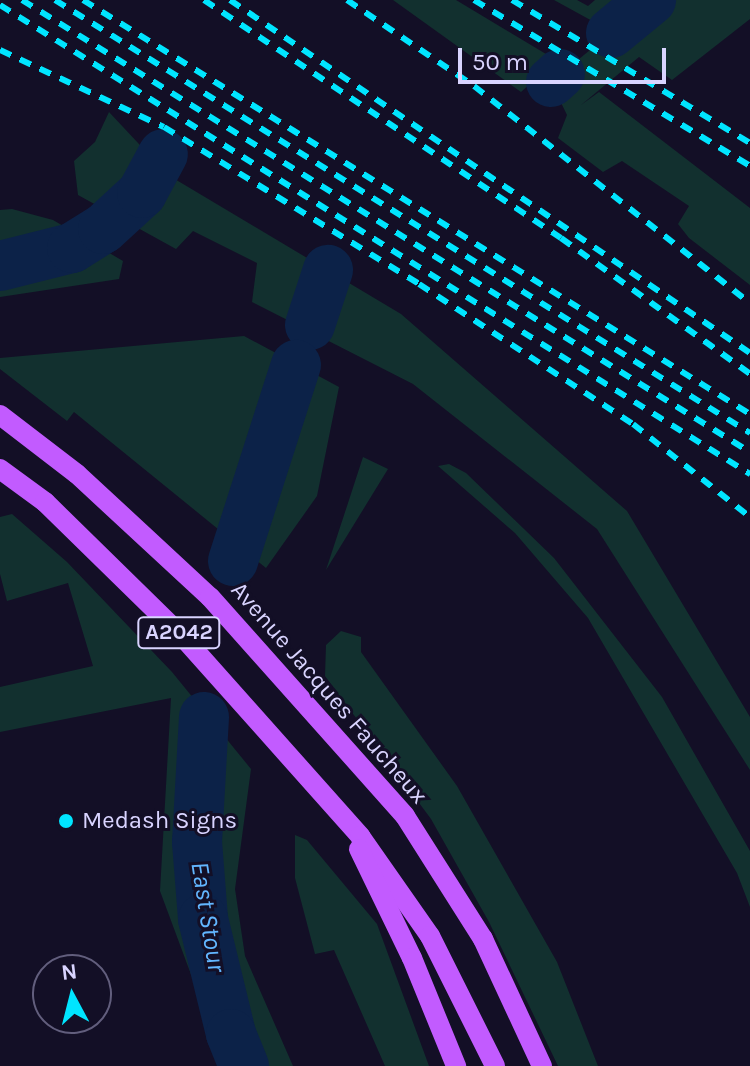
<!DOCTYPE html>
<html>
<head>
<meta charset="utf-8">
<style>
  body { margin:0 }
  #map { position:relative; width:750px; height:1066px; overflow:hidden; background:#130f26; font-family:Karla,sans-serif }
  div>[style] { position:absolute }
  .green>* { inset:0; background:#12302f }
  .river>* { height:50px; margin:-25px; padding:0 25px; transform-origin:25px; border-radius:25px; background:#0c2248 }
  .major>* { height:20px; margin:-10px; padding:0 10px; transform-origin:10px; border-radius:10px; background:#c25bff }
  .rail>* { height:6px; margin-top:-3px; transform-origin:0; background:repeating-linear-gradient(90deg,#00e5ff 0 12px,transparent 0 22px) }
  .dots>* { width:22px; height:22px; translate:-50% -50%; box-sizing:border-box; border:4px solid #130f26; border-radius:50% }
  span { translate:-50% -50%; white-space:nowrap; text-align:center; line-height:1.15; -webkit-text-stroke:6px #130f26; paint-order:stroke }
  .shield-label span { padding:2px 6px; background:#130f26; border:2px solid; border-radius:6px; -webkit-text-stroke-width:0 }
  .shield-label { font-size:22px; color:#d9d4ff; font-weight:700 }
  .street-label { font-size:24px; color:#d9d4ff }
  .poi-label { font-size:24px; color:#d9d4ff }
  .left { translate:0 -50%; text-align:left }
  .water-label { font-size:26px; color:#62b6ff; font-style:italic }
  .north { position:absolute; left:32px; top:954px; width:80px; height:80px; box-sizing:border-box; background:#130f26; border:2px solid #625e7d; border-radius:50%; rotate:353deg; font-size:22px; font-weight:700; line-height:32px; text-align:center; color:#d9d4ff }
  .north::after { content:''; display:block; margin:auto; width:28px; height:36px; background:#00e5ff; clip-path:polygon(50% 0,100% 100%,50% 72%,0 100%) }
  .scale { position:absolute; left:458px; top:48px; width:208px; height:36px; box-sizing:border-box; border:4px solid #d9d4ff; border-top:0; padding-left:10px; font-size:24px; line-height:28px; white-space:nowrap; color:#d9d4ff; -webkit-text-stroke:6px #130f26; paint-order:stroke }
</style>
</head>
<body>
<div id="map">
  <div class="green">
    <div style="clip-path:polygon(393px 0,456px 0,556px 60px,521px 92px)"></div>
    <div style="clip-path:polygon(554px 0,577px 0,588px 6px,595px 0,638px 0,605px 28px)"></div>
    <div style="clip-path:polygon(651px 0,750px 0,750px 19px,672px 80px,639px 57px,581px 105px,599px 92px,750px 208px,750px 285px,689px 238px,678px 224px,689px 206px,622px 161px,603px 172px,558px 138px,567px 115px,551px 82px)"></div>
    <div style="clip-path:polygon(109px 112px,168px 175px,401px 314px,627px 511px,750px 717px,750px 770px,597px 529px,413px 384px,252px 302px,257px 263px,193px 231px,176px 249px,78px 195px,74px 161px,95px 142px)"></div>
    <div style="clip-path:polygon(12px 209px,53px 220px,123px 261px,119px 279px,0 297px,0 210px)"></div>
    <div style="clip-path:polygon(244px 336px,339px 387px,317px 496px,266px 568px,74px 412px,67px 421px,0 369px,0 358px)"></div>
    <div style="clip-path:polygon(363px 457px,388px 469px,326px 570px,348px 503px)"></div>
    <div style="clip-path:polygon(449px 464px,466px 473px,554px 558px,662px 697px,750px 851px,750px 907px,737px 873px,588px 618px,515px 533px,438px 466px)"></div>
    <div style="clip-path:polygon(12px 514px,67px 562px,172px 672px,251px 769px,235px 889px,245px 956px,293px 1066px,225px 1066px,160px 891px,171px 698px,0 732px,0 687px,93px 666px,68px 583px,7px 601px,0 574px,0 517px)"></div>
    <div style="clip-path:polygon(341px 631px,361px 637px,361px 652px,457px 786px,557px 962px,598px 1066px,558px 1066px,489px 922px,431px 819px,325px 676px,326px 645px)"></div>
    <div style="clip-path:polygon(295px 835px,307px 840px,377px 924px,429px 1066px,385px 1066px,334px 950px,315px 954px,295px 878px)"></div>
  </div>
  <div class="river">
    <div style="left:611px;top:33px;width:52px;rotate:-39.5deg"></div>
    <div style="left:551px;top:82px;width:12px;rotate:-42deg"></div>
    <div style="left:0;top:266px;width:74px;rotate:-14deg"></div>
    <div style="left:72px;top:248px;width:36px;rotate:-32deg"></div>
    <div style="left:103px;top:229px;width:53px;rotate:-42.7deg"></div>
    <div style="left:142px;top:193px;width:44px;rotate:-61.7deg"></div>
    <div style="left:310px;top:325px;width:58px;rotate:-71.9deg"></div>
    <div style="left:233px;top:561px;width:206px;rotate:-72.2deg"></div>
    <div style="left:204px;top:717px;width:125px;rotate:93.2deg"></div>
    <div style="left:197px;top:842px;width:77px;rotate:85.5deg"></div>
    <div style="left:203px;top:919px;width:118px;rotate:76.3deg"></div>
    <div style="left:231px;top:1034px;width:35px;rotate:68deg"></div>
  </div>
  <div class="major">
    <div style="left:0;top:415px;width:97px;rotate:37.5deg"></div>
    <div style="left:77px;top:474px;width:181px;rotate:42.8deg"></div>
    <div style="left:210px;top:597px;width:293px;rotate:48.3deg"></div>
    <div style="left:405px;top:816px;width:146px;rotate:57.6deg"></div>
    <div style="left:483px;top:939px;width:140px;rotate:65.1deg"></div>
    <div style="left:0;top:469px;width:56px;rotate:36.3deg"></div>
    <div style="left:45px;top:502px;width:192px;rotate:44.4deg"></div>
    <div style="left:182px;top:636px;width:268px;rotate:48.3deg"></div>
    <div style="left:360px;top:836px;width:122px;rotate:55deg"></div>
    <div style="left:430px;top:936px;width:145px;rotate:63.4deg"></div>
    <div style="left:359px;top:849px;width:121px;rotate:64.1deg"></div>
    <div style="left:412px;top:958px;width:117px;rotate:67.8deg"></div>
  </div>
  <div class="rail">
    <div style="left:22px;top:0;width:857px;rotate:31.84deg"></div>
    <div style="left:55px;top:0;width:819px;rotate:31.92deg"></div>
    <div style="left:83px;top:0;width:785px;rotate:31.83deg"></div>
    <div style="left:204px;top:0;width:429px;rotate:33.7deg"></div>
    <div style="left:561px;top:238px;width:233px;rotate:35.7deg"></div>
    <div style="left:230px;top:0;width:628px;rotate:34.17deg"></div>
    <div style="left:347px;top:0;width:153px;rotate:34.1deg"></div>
    <div style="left:474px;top:86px;width:351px;rotate:38.2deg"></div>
    <div style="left:474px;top:0;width:322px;rotate:31deg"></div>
    <div style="left:512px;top:0;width:278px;rotate:31deg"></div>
    <div style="left:0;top:5px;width:885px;rotate:32.02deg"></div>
    <div style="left:0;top:50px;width:181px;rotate:25.2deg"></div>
    <div style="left:164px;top:127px;width:299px;rotate:31.6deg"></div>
    <div style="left:419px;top:284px;width:256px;rotate:33.2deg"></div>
    <div style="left:633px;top:424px;width:149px;rotate:38.5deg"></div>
  </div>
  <div class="dots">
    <div style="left:66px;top:821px;background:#00e5ff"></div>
  </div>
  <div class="shield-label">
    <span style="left:179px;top:633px">A2042</span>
  </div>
  <div class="street-label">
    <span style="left:329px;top:693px;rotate:49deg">Avenue Jacques Faucheux</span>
  </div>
  <div class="poi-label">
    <span class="left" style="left:82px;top:821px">Medash Signs</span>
  </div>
  <div class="water-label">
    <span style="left:208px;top:917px;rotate:81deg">East Stour</span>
  </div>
  <div class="north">N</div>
  <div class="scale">50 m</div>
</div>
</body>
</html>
